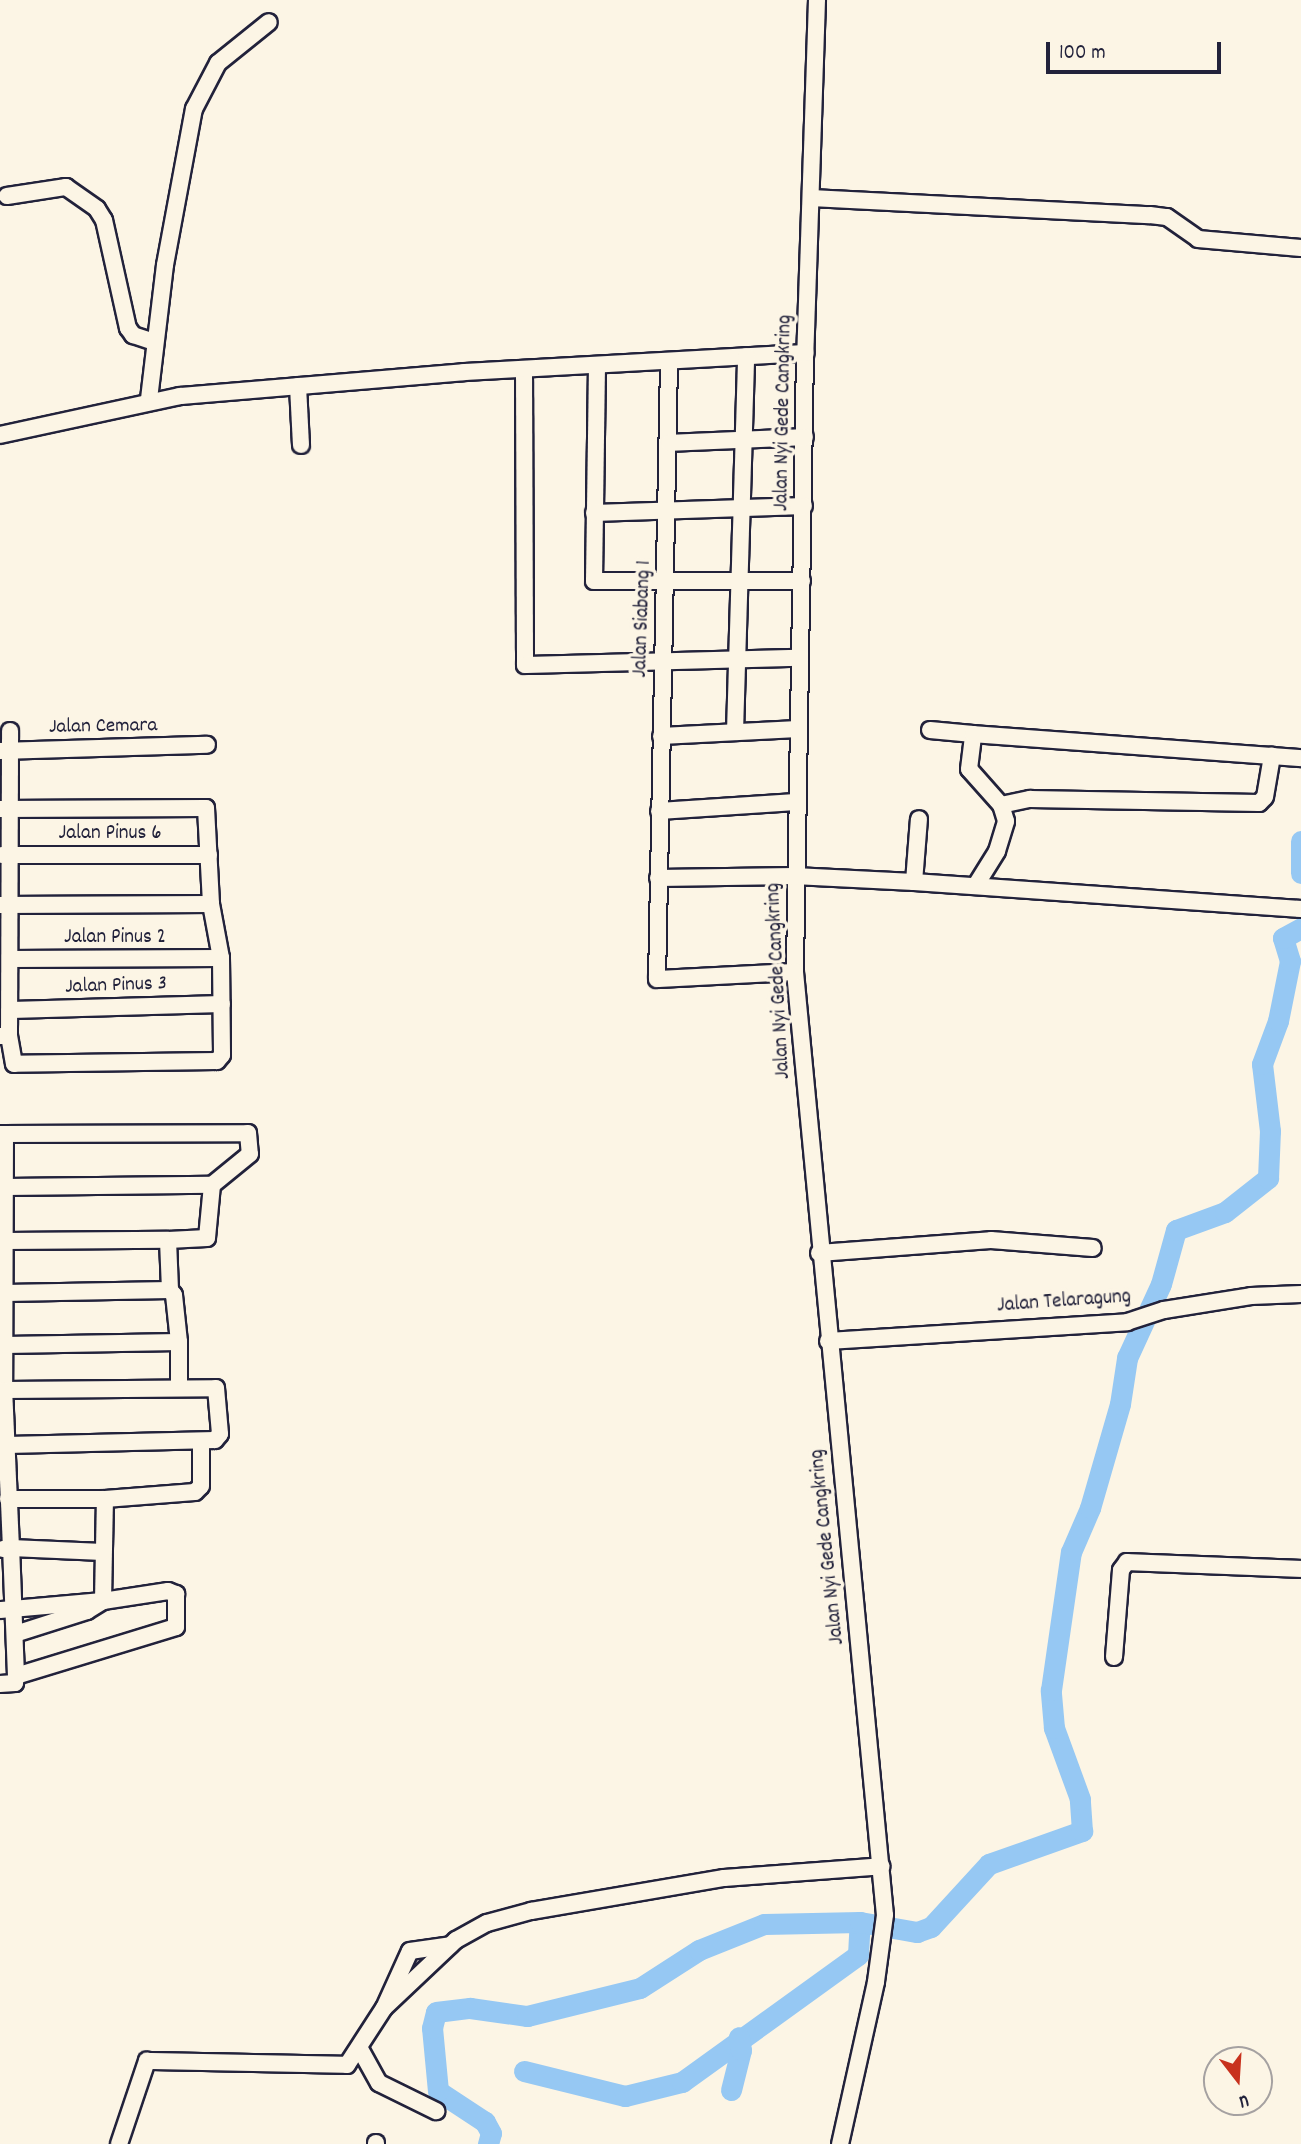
<!DOCTYPE html>
<html>
<head>
<meta charset="utf-8">
<style>
  body { margin:0 }
  #map { position:relative; width:1301px; height:2144px; overflow:hidden; background:#fcf5e5; font-family:Dekko,sans-serif }
  div>[style] { position:absolute }
  .river>* { height:21px; margin:-10.5px; padding:0 10.5px; transform-origin:10.5px; border-radius:10.5px; background:#96c8f3 }
  .roads { filter:drop-shadow(2px 0 #22223b) drop-shadow(-2px 0 #22223b) drop-shadow(0 2px #22223b) drop-shadow(0 -2px #22223b) }
  .minor>* { height:16px; margin:-8px; padding:0 8px; transform-origin:8px; border-radius:8px; background:#fcf5e5 }
  span { translate:-50% -50%; white-space:nowrap; text-align:center; line-height:1.15; -webkit-text-stroke:7px #fcf5e5; paint-order:stroke }
  .street-label { font-size:21px; color:#22223b }
  .north { position:absolute; left:1203px; top:2046px; width:70px; height:70px; box-sizing:border-box; background:#fcf5e5; border:2px solid #a5a1a1; border-radius:50%; rotate:163deg; font-size:19px; font-weight:700; line-height:28px; text-align:center; color:#22223b }
  .north::after { content:''; display:block; margin:auto; width:24px; height:32px; background:#c8321e; clip-path:polygon(50% 0,100% 100%,50% 72%,0 100%) }
  .scale { position:absolute; left:1046px; top:42px; width:175px; height:32px; box-sizing:border-box; border:4px solid #22223b; border-top:0; padding-left:9px; font-size:21px; line-height:24px; white-space:nowrap; color:#22223b; -webkit-text-stroke:5px #fcf5e5; paint-order:stroke }
</style>
</head>
<body>
<div id="map">
  <div class="river">
    <div style="left:1301px;top:841px;width:32px;rotate:90deg"></div>
    <div style="left:524px;top:2071px;width:104px;rotate:13.9deg"></div>
    <div style="left:625px;top:2096px;width:59px;rotate:-13.8deg"></div>
    <div style="left:682px;top:2082px;width:217px;rotate:-35.8deg"></div>
    <div style="left:858px;top:1955px;width:33px;rotate:-87deg"></div>
    <div style="left:731px;top:2090px;width:41px;rotate:-76deg"></div>
    <div style="left:741px;top:2050px;width:13px;rotate:-99deg"></div>
    <div style="left:488px;top:2144px;width:11px;rotate:-75deg"></div>
    <div style="left:491px;top:2133px;width:13px;rotate:-119deg"></div>
    <div style="left:485px;top:2122px;width:56px;rotate:-146.6deg"></div>
    <div style="left:438px;top:2091px;width:63px;rotate:-95.4deg"></div>
    <div style="left:432px;top:2028px;width:16px;rotate:-76deg"></div>
    <div style="left:436px;top:2012px;width:34px;rotate:-7deg"></div>
    <div style="left:470px;top:2008px;width:58px;rotate:8deg"></div>
    <div style="left:527px;top:2016px;width:116px;rotate:-13.9deg"></div>
    <div style="left:640px;top:1988px;width:70px;rotate:-32.8deg"></div>
    <div style="left:699px;top:1950px;width:70px;rotate:-21.8deg"></div>
    <div style="left:764px;top:1924px;width:96px;rotate:-1.2deg"></div>
    <div style="left:860px;top:1922px;width:58px;rotate:10deg"></div>
    <div style="left:917px;top:1932px;width:15px;rotate:-20deg"></div>
    <div style="left:931px;top:1927px;width:86px;rotate:-47.4deg"></div>
    <div style="left:989px;top:1864px;width:99px;rotate:-19.5deg"></div>
    <div style="left:1082px;top:1831px;width:32px;rotate:-94deg"></div>
    <div style="left:1080px;top:1799px;width:76px;rotate:-110.1deg"></div>
    <div style="left:1054px;top:1728px;width:38px;rotate:-95deg"></div>
    <div style="left:1051px;top:1690px;width:139px;rotate:-81.8deg"></div>
    <div style="left:1071px;top:1552px;width:48px;rotate:-66.6deg"></div>
    <div style="left:1090px;top:1508px;width:108px;rotate:-73.9deg"></div>
    <div style="left:1120px;top:1404px;width:47px;rotate:-81.3deg"></div>
    <div style="left:1127px;top:1358px;width:81px;rotate:-65.3deg"></div>
    <div style="left:1161px;top:1284px;width:56px;rotate:-74.5deg"></div>
    <div style="left:1176px;top:1230px;width:52px;rotate:-20.2deg"></div>
    <div style="left:1225px;top:1212px;width:55px;rotate:-38.3deg"></div>
    <div style="left:1268px;top:1178px;width:47px;rotate:-87.6deg"></div>
    <div style="left:1270px;top:1131px;width:67px;rotate:-96.8deg"></div>
    <div style="left:1262px;top:1064px;width:46px;rotate:-69.6deg"></div>
    <div style="left:1278px;top:1021px;width:61px;rotate:-78.7deg"></div>
    <div style="left:1290px;top:961px;width:24px;rotate:-107deg"></div>
    <div style="left:1283px;top:938px;width:21px;rotate:-29deg"></div>
  </div>
  <div class="roads">
    <div class="minor">
      <div style="left:817px;top:0;width:353px;rotate:91.9deg"></div>
      <div style="left:805px;top:353px;width:619px;rotate:90.93deg"></div>
      <div style="left:795px;top:972px;width:947px;rotate:84.55deg"></div>
      <div style="left:885px;top:1915px;width:68px;rotate:97.7deg"></div>
      <div style="left:876px;top:1982px;width:166px;rotate:102.5deg"></div>
      <div style="left:7px;top:196px;width:60px;rotate:-8.7deg"></div>
      <div style="left:66px;top:187px;width:38px;rotate:35deg"></div>
      <div style="left:97px;top:209px;width:13px;rotate:58deg"></div>
      <div style="left:104px;top:220px;width:111px;rotate:77.5deg"></div>
      <div style="left:128px;top:328px;width:9px;rotate:54deg"></div>
      <div style="left:133px;top:335px;width:22px;rotate:18deg"></div>
      <div style="left:811px;top:198px;width:339px;rotate:2.9deg"></div>
      <div style="left:1150px;top:215px;width:17px;rotate:7deg"></div>
      <div style="left:1167px;top:217px;width:38px;rotate:35deg"></div>
      <div style="left:1198px;top:239px;width:103px;rotate:5deg"></div>
      <div style="left:669px;top:362px;width:617px;rotate:91.11deg"></div>
      <div style="left:657px;top:979px;width:138px;rotate:-2.9deg"></div>
      <div style="left:597px;top:366px;width:215px;rotate:90.8deg"></div>
      <div style="left:594px;top:581px;width:208px"></div>
      <div style="left:524px;top:369px;width:296px;rotate:89.8deg"></div>
      <div style="left:525px;top:665px;width:275px;rotate:-1.5deg"></div>
      <div style="left:298px;top:386px;width:59px;rotate:87.1deg"></div>
      <div style="left:149px;top:399px;width:135px;rotate:-83.2deg"></div>
      <div style="left:165px;top:265px;width:159px;rotate:-79.5deg"></div>
      <div style="left:194px;top:109px;width:52px;rotate:-62.4deg"></div>
      <div style="left:218px;top:63px;width:65px;rotate:-38.8deg"></div>
      <div style="left:0;top:435px;width:184px;rotate:-12.2deg"></div>
      <div style="left:180px;top:396px;width:285px;rotate:-4.8deg"></div>
      <div style="left:464px;top:372px;width:342px;rotate:-3.2deg"></div>
      <div style="left:669px;top:443px;width:136px;rotate:-2.5deg"></div>
      <div style="left:594px;top:513px;width:210px;rotate:-1.9deg"></div>
      <div style="left:930px;top:730px;width:43px;rotate:5.3deg"></div>
      <div style="left:735px;top:732px;width:376px;rotate:-88.3deg"></div>
      <div style="left:661px;top:736px;width:137px;rotate:-2.9deg"></div>
      <div style="left:0;top:751px;width:207px;rotate:-1.7deg"></div>
      <div style="left:1001px;top:805px;width:30px;rotate:-12deg"></div>
      <div style="left:1030px;top:799px;width:229px;rotate:1deg"></div>
      <div style="left:1259px;top:803px;width:8px;rotate:-45deg"></div>
      <div style="left:1265px;top:797px;width:42px;rotate:-80.3deg"></div>
      <div style="left:0;top:809px;width:206px;rotate:-0.3deg"></div>
      <div style="left:206px;top:808px;width:96px;rotate:87deg"></div>
      <div style="left:211px;top:904px;width:55px;rotate:79.5deg"></div>
      <div style="left:221px;top:958px;width:97px;rotate:89.4deg"></div>
      <div style="left:222px;top:1055px;width:8px;rotate:130deg"></div>
      <div style="left:217px;top:1061px;width:203px;rotate:179.2deg"></div>
      <div style="left:14px;top:1064px;width:28px;rotate:-100deg"></div>
      <div style="left:9px;top:1036px;width:9px;rotate:180deg"></div>
      <div style="left:659px;top:811px;width:137px;rotate:-3.8deg"></div>
      <div style="left:2px;top:855px;width:207px"></div>
      <div style="left:658px;top:878px;width:136px;rotate:-0.8deg"></div>
      <div style="left:794px;top:876px;width:120px;rotate:2.9deg"></div>
      <div style="left:914px;top:882px;width:388px;rotate:4deg"></div>
      <div style="left:914px;top:882px;width:63px;rotate:-85.5deg"></div>
      <div style="left:976px;top:885px;width:40px;rotate:-58deg"></div>
      <div style="left:997px;top:851px;width:31px;rotate:-73deg"></div>
      <div style="left:1006px;top:821px;width:17px;rotate:-107deg"></div>
      <div style="left:1001px;top:805px;width:48px;rotate:-131.6deg"></div>
      <div style="left:969px;top:769px;width:35px;rotate:-83deg"></div>
      <div style="left:973px;top:734px;width:329px;rotate:4.2deg"></div>
      <div style="left:0;top:905px;width:211px;rotate:-0.3deg"></div>
      <div style="left:10px;top:959px;width:211px;rotate:-0.3deg"></div>
      <div style="left:11px;top:1010px;width:211px;rotate:-1.6deg"></div>
      <div style="left:9px;top:1036px;width:305px;rotate:-89.8deg"></div>
      <div style="left:0;top:1134px;width:248px;rotate:-0.2deg"></div>
      <div style="left:248px;top:1133px;width:21px;rotate:85deg"></div>
      <div style="left:250px;top:1154px;width:49px;rotate:140.8deg"></div>
      <div style="left:212px;top:1185px;width:53px;rotate:95.4deg"></div>
      <div style="left:207px;top:1238px;width:39px;rotate:177deg"></div>
      <div style="left:168px;top:1240px;width:50px;rotate:87.7deg"></div>
      <div style="left:170px;top:1290px;width:6px;rotate:51deg"></div>
      <div style="left:174px;top:1295px;width:47px;rotate:83.9deg"></div>
      <div style="left:179px;top:1342px;width:44px;rotate:90deg"></div>
      <div style="left:5px;top:1134px;width:256px;rotate:90.2deg"></div>
      <div style="left:4px;top:1390px;width:212px;rotate:-0.5deg"></div>
      <div style="left:216px;top:1388px;width:46px;rotate:85deg"></div>
      <div style="left:220px;top:1434px;width:8px;rotate:130deg"></div>
      <div style="left:215px;top:1440px;width:208px;rotate:178.6deg"></div>
      <div style="left:5px;top:1187px;width:207px;rotate:-0.6deg"></div>
      <div style="left:5px;top:1241px;width:163px;rotate:-0.4deg"></div>
      <div style="left:819px;top:1253px;width:172px;rotate:-4.3deg"></div>
      <div style="left:991px;top:1240px;width:102px;rotate:4.5deg"></div>
      <div style="left:5px;top:1293px;width:165px;rotate:-1deg"></div>
      <div style="left:828px;top:1341px;width:300px;rotate:-3.6deg"></div>
      <div style="left:1127px;top:1322px;width:39px;rotate:-18deg"></div>
      <div style="left:1164px;top:1310px;width:88px;rotate:-9.1deg"></div>
      <div style="left:1251px;top:1296px;width:50px;rotate:-2.3deg"></div>
      <div style="left:5px;top:1345px;width:174px;rotate:-1deg"></div>
      <div style="left:8px;top:1499px;width:97px"></div>
      <div style="left:105px;top:1499px;width:90px;rotate:-4.4deg"></div>
      <div style="left:195px;top:1492px;width:8px;rotate:-45deg"></div>
      <div style="left:201px;top:1486px;width:45px;rotate:-90deg"></div>
      <div style="left:3px;top:1549px;width:8px;rotate:-7deg"></div>
      <div style="left:11px;top:1548px;width:158px;rotate:-92.5deg"></div>
      <div style="left:0;top:1610px;width:103px;rotate:-5deg"></div>
      <div style="left:103px;top:1601px;width:102px;rotate:-88.9deg"></div>
      <div style="left:15px;top:1634px;width:76px;rotate:-17.7deg"></div>
      <div style="left:87px;top:1611px;width:19px;rotate:-32deg"></div>
      <div style="left:103px;top:1601px;width:66px;rotate:-8.7deg"></div>
      <div style="left:168px;top:1591px;width:9px;rotate:21deg"></div>
      <div style="left:176px;top:1594px;width:33px;rotate:90deg"></div>
      <div style="left:176px;top:1627px;width:167px;rotate:163deg"></div>
      <div style="left:16px;top:1676px;width:128px;rotate:-92.2deg"></div>
      <div style="left:11px;top:1548px;width:92px;rotate:2.5deg"></div>
      <div style="left:1114px;top:1657px;width:87px;rotate:-85.4deg"></div>
      <div style="left:1121px;top:1570px;width:10px;rotate:-53deg"></div>
      <div style="left:1127px;top:1562px;width:174px;rotate:2.3deg"></div>
      <div style="left:0;top:1684px;width:15px;rotate:-4deg"></div>
      <div style="left:15px;top:1683px;width:7px;rotate:-82deg"></div>
      <div style="left:385px;top:2006px;width:60px;rotate:-65.6deg"></div>
      <div style="left:410px;top:1951px;width:41px;rotate:-8.3deg"></div>
      <div style="left:360px;top:2049px;width:39px;rotate:61deg"></div>
      <div style="left:379px;top:2083px;width:64px;rotate:26.2deg"></div>
      <div style="left:119px;top:2144px;width:88px;rotate:-71.4deg"></div>
      <div style="left:147px;top:2061px;width:200px;rotate:1.1deg"></div>
      <div style="left:347px;top:2065px;width:68px;rotate:-57deg"></div>
      <div style="left:384px;top:2008px;width:99px;rotate:-43.4deg"></div>
      <div style="left:456px;top:1940px;width:35px;rotate:-29deg"></div>
      <div style="left:487px;top:1923px;width:46px;rotate:-15.3deg"></div>
      <div style="left:531px;top:1911px;width:196px;rotate:-9.7deg"></div>
      <div style="left:724px;top:1878px;width:158px;rotate:-4.3deg"></div>
      <div style="left:376px;top:2144px;width:1px;rotate:-90deg"></div>
    </div>
  </div>
  <div class="street-label">
    <span style="left:784px;top:413px;rotate:-89deg">Jalan Nyi Gede Cangkring</span>
    <span style="left:643px;top:619px;rotate:-88deg">Jalan Siabang 1</span>
    <span style="left:103px;top:727px;rotate:-1deg">Jalan Cemara</span>
    <span style="left:110px;top:834px">Jalan Pinus 6</span>
    <span style="left:115px;top:938px">Jalan Pinus 2</span>
    <span style="left:779px;top:981px;rotate:-93deg">Jalan Nyi Gede Cangkring</span>
    <span style="left:116px;top:986px;rotate:-2deg">Jalan Pinus 3</span>
    <span style="left:1064px;top:1302px;rotate:-4deg">Jalan Telaragung</span>
    <span style="left:828px;top:1547px;rotate:-96deg">Jalan Nyi Gede Cangkring</span>
  </div>
  <div class="north">U</div>
  <div class="scale">100 m</div>
</div>
</body>
</html>
